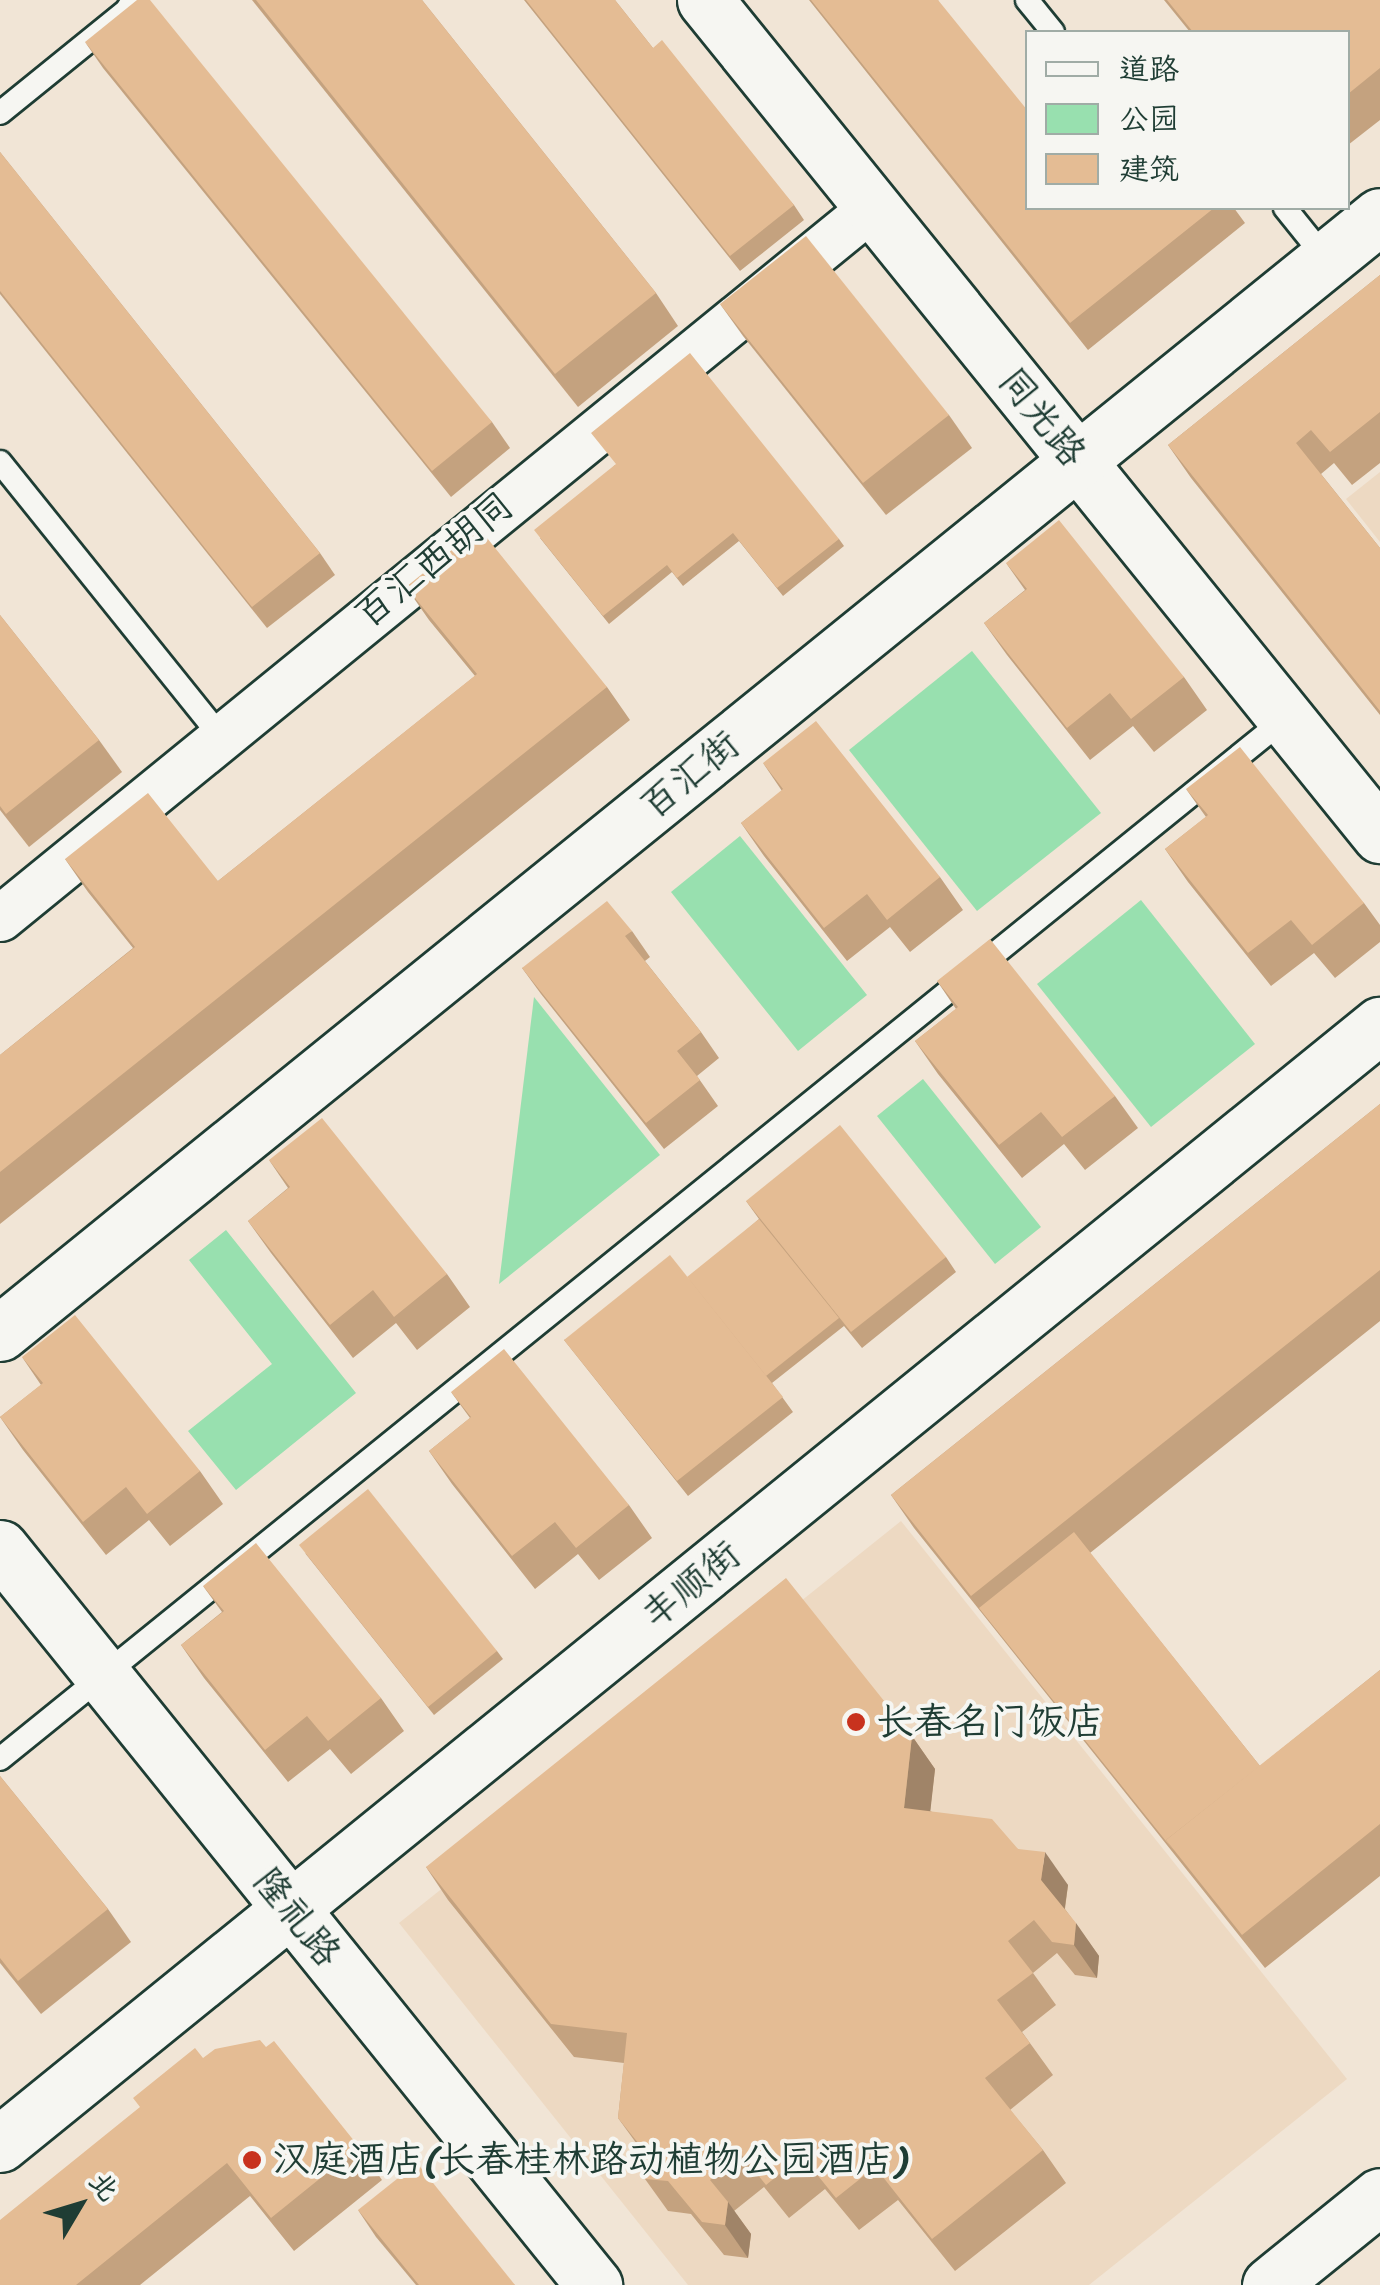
<!DOCTYPE html>
<html>
<head>
<meta charset="utf-8">
<style>
  body { margin:0 }
  #map { position:relative; width:1380px; height:2285px; overflow:hidden; background:#f1e5d6; font-family:Sriracha,"LXGW WenKai TC",sans-serif }
  div>[style] { position:absolute }
  .built>* { inset:0; background:#edd9c2 }
  .green>* { inset:0; background:#98e0af }
  .roads { filter:drop-shadow(2px 0 #1f3d34) drop-shadow(-2px 0 #1f3d34) drop-shadow(0 2px #1f3d34) drop-shadow(0 -2px #1f3d34) }
  .service>* { height:22px; margin:-11px; padding:0 11px; transform-origin:11px; border-radius:11px; background:#f6f6f2 }
  .minor>* { height:45px; margin:-22.5px; padding:0 22.5px; transform-origin:22.5px; border-radius:22.5px; background:#f6f6f2 }
  .tertiary>* { height:55px; margin:-27.5px; padding:0 27.5px; transform-origin:27.5px; border-radius:27.5px; background:#f6f6f2 }
  .secondary>* { height:55px; margin:-27.5px; padding:0 27.5px; transform-origin:27.5px; border-radius:27.5px; background:#f6f6f2 }
  .wall>* { inset:0; background:#c4a27f }
  .shaded-wall>* { inset:0; background:#a08468 }
  .building>* { inset:0; background:#e4bc94 }
  .dots>* { width:28px; height:28px; translate:-50% -50%; box-sizing:border-box; border:5px solid #f6f6f2; border-radius:50% }
  span { translate:-50% -50%; white-space:nowrap; text-align:center; line-height:1.15; -webkit-text-stroke:8px #f6f6f2; paint-order:stroke }
  .street-label { font-size:38px; color:#1f3d34 }
  .poi-label { font-size:38px; color:#1f3d34 }
  .left { translate:0 -50%; text-align:left }
  .legend { position:absolute; left:1025px; top:30px; width:325px; height:180px; box-sizing:border-box; background:#f6f6f2; border:2px solid #a0aca6; margin:0; padding:12px 18px; list-style:none; font-size:30px; color:#1f3d34 }
  .legend li { display:flex; align-items:center; gap:20px; height:50px }
  .legend b { width:50px; border:2px solid #a0aca6 }
  .north { position:absolute; left:30px; top:2155px; width:100px; height:100px; -webkit-text-stroke:8px #f6f6f2; paint-order:stroke; rotate:52deg; font-size:28px; font-weight:700; line-height:40px; text-align:center; color:#1f3d34 }
  .north::after { content:''; display:block; margin:auto; width:35px; height:45px; background:#1f3d34; clip-path:polygon(50% 0,100% 100%,50% 72%,0 100%) }
</style>
</head>
<body>
<div id="map">
  <div class="built">
    <div style="clip-path:polygon(1380px 472px,1380px 542px,1346px 499px)"></div>
    <div style="clip-path:polygon(901px 1521px,1347px 2079px,1089px 2285px,688px 2285px,399px 1923px)"></div>
  </div>
  <div class="green">
    <div style="clip-path:polygon(972px 651px,1101px 813px,977px 911px,849px 750px)"></div>
    <div style="clip-path:polygon(740px 836px,867px 995px,798px 1051px,671px 892px)"></div>
    <div style="clip-path:polygon(1141px 900px,1255px 1044px,1151px 1127px,1037px 984px)"></div>
    <div style="clip-path:polygon(534px 997px,660px 1155px,499px 1284px)"></div>
    <div style="clip-path:polygon(923px 1079px,1041px 1227px,995px 1264px,877px 1116px)"></div>
    <div style="clip-path:polygon(226px 1230px,356px 1393px,236px 1490px,188px 1431px,272px 1364px,189px 1260px)"></div>
  </div>
  <div class="roads">
    <div class="service">
      <div style="left:1027px;top:0;width:41px;rotate:50.9deg"></div>
      <div style="left:0;top:113px;width:164px;rotate:-39deg"></div>
      <div style="left:127px;top:10px;width:12px;rotate:-59deg"></div>
      <div style="left:1285px;top:208px;width:65px;rotate:51.2deg"></div>
      <div style="left:0;top:462px;width:351px;rotate:51.2deg"></div>
      <div style="left:0;top:1759px;width:1655px;rotate:-38.99deg"></div>
    </div>
    <div class="minor">
      <div style="left:0;top:918px;width:1125px;rotate:-39.19deg"></div>
    </div>
    <div class="tertiary">
      <div style="left:705px;top:0;width:1074px;rotate:51.05deg"></div>
      <div style="left:0;top:1333px;width:1775px;rotate:-38.99deg"></div>
      <div style="left:0;top:1548px;width:947px;rotate:51.13deg"></div>
      <div style="left:0;top:2144px;width:1777px;rotate:-39.04deg"></div>
    </div>
    <div class="secondary">
      <div style="left:1270px;top:2285px;width:141px;rotate:-39deg"></div>
    </div>
  </div>
  <div class="wall">
    <div style="clip-path:polygon(252px 0,422px 0,656px 293px,678px 326px,578px 407px)"></div>
    <div style="clip-path:polygon(524px 0,615px 0,653px 48px,794px 205px,804px 220px,740px 271px)"></div>
    <div style="clip-path:polygon(809px 0,938px 0,1028px 208px,1234px 208px,1245px 223px,1088px 350px)"></div>
    <div style="clip-path:polygon(1164px 0,1380px 0,1380px 120px,1348px 145px,1348px 32px,1190px 32px)"></div>
    <div style="clip-path:polygon(85px 42px,492px 422px,510px 448px,451px 497px,103px 68px)"></div>
    <div style="clip-path:polygon(0 152px,320px 553px,335px 575px,267px 628px,0 294px)"></div>
    <div style="clip-path:polygon(1380px 275px,1380px 463px,1352px 485px,1334px 463px,1321px 474px,1380px 548px,1380px 715px,1191px 478px,1168px 445px)"></div>
    <div style="clip-path:polygon(720px 304px,949px 415px,972px 448px,886px 515px,743px 336px)"></div>
    <div style="clip-path:polygon(615px 465px,839px 539px,844px 546px,783px 596px,739px 541px,683px 586px,672px 572px,609px 624px,540px 538px)"></div>
    <div style="clip-path:polygon(1006px 563px,1184px 677px,1207px 710px,1154px 752px,1133px 726px,1090px 760px,1007px 655px,984px 623px,1025px 590px)"></div>
    <div style="clip-path:polygon(406px 587px,607px 687px,630px 720px,0 1224px,0 1055px,133px 948px,88px 892px,65px 859px,218px 881px,475px 676px,429px 620px)"></div>
    <div style="clip-path:polygon(0 615px,99px 740px,122px 772px,29px 847px,0 810px)"></div>
    <div style="clip-path:polygon(763px 763px,940px 877px,963px 910px,910px 952px,890px 927px,847px 961px,764px 856px,741px 823px,782px 791px)"></div>
    <div style="clip-path:polygon(1186px 789px,1364px 903px,1380px 925px,1380px 942px,1335px 978px,1314px 953px,1271px 986px,1188px 882px,1165px 849px,1206px 817px)"></div>
    <div style="clip-path:polygon(632px 931px,650px 957px,645px 961px,701px 1032px,719px 1058px,697px 1076px,718px 1106px,664px 1149px,541px 994px,522px 968px)"></div>
    <div style="clip-path:polygon(937px 981px,1115px 1096px,1138px 1128px,1085px 1170px,1064px 1144px,1022px 1178px,938px 1074px,915px 1041px,956px 1009px)"></div>
    <div style="clip-path:polygon(1380px 1104px,1380px 1321px,1090px 1553px,1260px 1766px,1380px 1670px,1380px 1876px,1265px 1968px,914px 1528px,891px 1495px)"></div>
    <div style="clip-path:polygon(269px 1160px,447px 1274px,470px 1307px,417px 1350px,396px 1323px,353px 1358px,271px 1253px,248px 1221px,288px 1188px)"></div>
    <div style="clip-path:polygon(746px 1201px,946px 1257px,956px 1272px,862px 1348px,844px 1326px,772px 1383px,793px 1412px,688px 1496px,564px 1340px,689px 1280px,759px 1219px)"></div>
    <div style="clip-path:polygon(22px 1357px,200px 1471px,223px 1504px,170px 1546px,149px 1520px,106px 1555px,23px 1450px,0 1417px,41px 1385px)"></div>
    <div style="clip-path:polygon(451px 1392px,629px 1505px,652px 1538px,599px 1580px,578px 1554px,535px 1589px,452px 1484px,429px 1451px,470px 1418px)"></div>
    <div style="clip-path:polygon(305px 1553px,497px 1651px,503px 1659px,434px 1715px)"></div>
    <div style="clip-path:polygon(203px 1586px,381px 1698px,404px 1731px,351px 1774px,330px 1749px,288px 1782px,204px 1678px,181px 1645px,222px 1612px)"></div>
    <div style="clip-path:polygon(912px 1736px,935px 1769px,930px 1811px,1018px 1849px,1068px 1885px,1065px 1909px,1099px 1956px,1097px 1978px,1075px 1975px,1057px 1953px,1033px 1973px,1056px 2005px,1022px 2032px,1053px 2075px,1010px 2110px,1043px 2150px,1066px 2183px,955px 2271px,898px 2200px,859px 2230px,825px 2189px,789px 2218px,764px 2187px,734px 2211px,751px 2234px,748px 2258px,724px 2255px,691px 2214px,668px 2211px,645px 2179px,647px 2158px,618px 2118px,624px 2063px,574px 2057px,448px 1900px,426px 1867px)"></div>
    <div style="clip-path:polygon(0 1776px,108px 1909px,131px 1942px,41px 2014px,0 1963px)"></div>
    <div style="clip-path:polygon(203px 2058px,359px 2147px,382px 2180px,294px 2251px,250px 2196px,140px 2285px,0 2285px)"></div>
    <div style="clip-path:polygon(358px 2210px,515px 2285px,416px 2285px,376px 2237px)"></div>
  </div>
  <div class="shaded-wall">
    <div style="clip-path:polygon(912px 1736px,935px 1769px,927px 1841px,904px 1808px)"></div>
    <div style="clip-path:polygon(1045px 1852px,1068px 1885px,1064px 1913px,1041px 1880px)"></div>
    <div style="clip-path:polygon(1076px 1923px,1099px 1956px,1097px 1978px,1074px 1945px)"></div>
    <div style="clip-path:polygon(728px 2202px,751px 2234px,748px 2258px,725px 2225px)"></div>
  </div>
  <div class="building">
    <div style="clip-path:polygon(137px 0,150px 0,492px 422px,432px 471px,85px 42px)"></div>
    <div style="clip-path:polygon(256px 0,422px 0,656px 293px,555px 374px)"></div>
    <div style="clip-path:polygon(526px 0,615px 0,653px 48px,662px 40px,794px 205px,730px 256px)"></div>
    <div style="clip-path:polygon(811px 0,938px 0,1028px 111px,1028px 208px,1214px 208px,1070px 323px)"></div>
    <div style="clip-path:polygon(1167px 0,1380px 0,1380px 68px,1348px 94px,1348px 32px,1193px 32px)"></div>
    <div style="clip-path:polygon(0 152px,320px 553px,252px 607px,0 291px)"></div>
    <div style="clip-path:polygon(806px 236px,949px 415px,863px 483px,720px 304px)"></div>
    <div style="clip-path:polygon(1380px 275px,1380px 412px,1330px 452px,1311px 430px,1296px 443px,1380px 548px,1380px 711px,1168px 445px)"></div>
    <div style="clip-path:polygon(690px 353px,839px 539px,777px 588px,733px 533px,677px 578px,667px 565px,603px 616px,534px 530px,616px 464px,591px 433px)"></div>
    <div style="clip-path:polygon(1059px 520px,1184px 677px,1131px 719px,1110px 693px,1067px 728px,984px 623px,1027px 589px,1006px 563px)"></div>
    <div style="clip-path:polygon(479px 528px,607px 687px,0 1172px,0 1055px,135px 947px,65px 859px,148px 793px,218px 881px,477px 674px,406px 587px)"></div>
    <div style="clip-path:polygon(0 615px,99px 740px,6px 814px,0 806px)"></div>
    <div style="clip-path:polygon(816px 721px,940px 877px,887px 920px,867px 894px,824px 928px,741px 823px,783px 789px,763px 763px)"></div>
    <div style="clip-path:polygon(1240px 747px,1364px 903px,1312px 945px,1291px 920px,1248px 953px,1165px 849px,1208px 815px,1186px 789px)"></div>
    <div style="clip-path:polygon(607px 901px,632px 931px,625px 936px,701px 1032px,677px 1051px,700px 1080px,646px 1123px,522px 968px)"></div>
    <div style="clip-path:polygon(990px 939px,1115px 1096px,1062px 1137px,1041px 1112px,999px 1145px,915px 1041px,958px 1007px,937px 981px)"></div>
    <div style="clip-path:polygon(1380px 1104px,1380px 1270px,971px 1596px,891px 1495px)"></div>
    <div style="clip-path:polygon(322px 1118px,447px 1274px,394px 1317px,373px 1290px,330px 1325px,248px 1221px,290px 1187px,269px 1160px)"></div>
    <div style="clip-path:polygon(840px 1125px,946px 1257px,851px 1332px,746px 1201px)"></div>
    <div style="clip-path:polygon(759px 1219px,839px 1318px,766px 1376px,687px 1277px)"></div>
    <div style="clip-path:polygon(670px 1255px,783px 1397px,677px 1481px,564px 1340px)"></div>
    <div style="clip-path:polygon(75px 1315px,200px 1471px,147px 1514px,126px 1487px,83px 1522px,0 1417px,43px 1383px,22px 1357px)"></div>
    <div style="clip-path:polygon(504px 1349px,629px 1505px,576px 1548px,555px 1522px,512px 1556px,429px 1451px,471px 1417px,451px 1392px)"></div>
    <div style="clip-path:polygon(368px 1489px,497px 1651px,428px 1707px,299px 1545px)"></div>
    <div style="clip-path:polygon(1074px 1532px,1260px 1766px,1166px 1840px,1174px 1851px,979px 1608px)"></div>
    <div style="clip-path:polygon(256px 1543px,381px 1698px,328px 1741px,307px 1716px,265px 1750px,181px 1645px,224px 1611px,203px 1586px)"></div>
    <div style="clip-path:polygon(786px 1578px,912px 1736px,904px 1808px,992px 1819px,1018px 1849px,1045px 1852px,1041px 1880px,1076px 1923px,1074px 1945px,1052px 1942px,1034px 1920px,1008px 1941px,1033px 1973px,997px 2000px,1030px 2043px,985px 2078px,1043px 2150px,932px 2239px,875px 2167px,836px 2198px,802px 2156px,766px 2185px,741px 2154px,710px 2180px,728px 2202px,725px 2225px,702px 2222px,668px 2181px,645px 2179px,647px 2154px,618px 2118px,627px 2033px,551px 2024px,426px 1867px)"></div>
    <div style="clip-path:polygon(1380px 1670px,1380px 1824px,1242px 1935px,1166px 1840px)"></div>
    <div style="clip-path:polygon(0 1776px,108px 1909px,18px 1981px,0 1958px)"></div>
    <div style="clip-path:polygon(260px 2040px,266px 2047px,274px 2041px,359px 2147px,271px 2218px,227px 2163px,76px 2285px,0 2285px,0 2220px,140px 2107px,133px 2098px,195px 2048px,203px 2058px,215px 2049px)"></div>
    <div style="clip-path:polygon(417px 2163px,515px 2285px,419px 2285px,358px 2210px)"></div>
  </div>
  <div class="dots">
    <div style="left:856px;top:1722px;background:#c8321e"></div>
    <div style="left:252px;top:2160px;background:#c8321e"></div>
  </div>
  <div class="street-label">
    <span style="left:1042px;top:417px;rotate:51deg">同光路</span>
    <span style="left:434px;top:560px;rotate:-39deg">百汇西胡同</span>
    <span style="left:690px;top:775px;rotate:-39deg">百汇街</span>
    <span style="left:691px;top:1585px;rotate:-39deg">丰顺街</span>
    <span style="left:297px;top:1917px;rotate:51deg">隆礼路</span>
  </div>
  <div class="poi-label">
    <span class="left" style="left:876px;top:1722px">长春名门饭店</span>
    <span class="left" style="left:272px;top:2160px">汉庭酒店(长春桂林路动植物公园酒店)</span>
  </div>
  <ul class="legend">
  <li><b style="height:12px;background:#f6f6f2"></b>道路</li>
  <li><b style="height:28px;background:#98e0af"></b>公园</li>
  <li><b style="height:28px;background:#e4bc94"></b>建筑</li>
  </ul>
  <div class="north">北</div>
</div>
</body>
</html>
